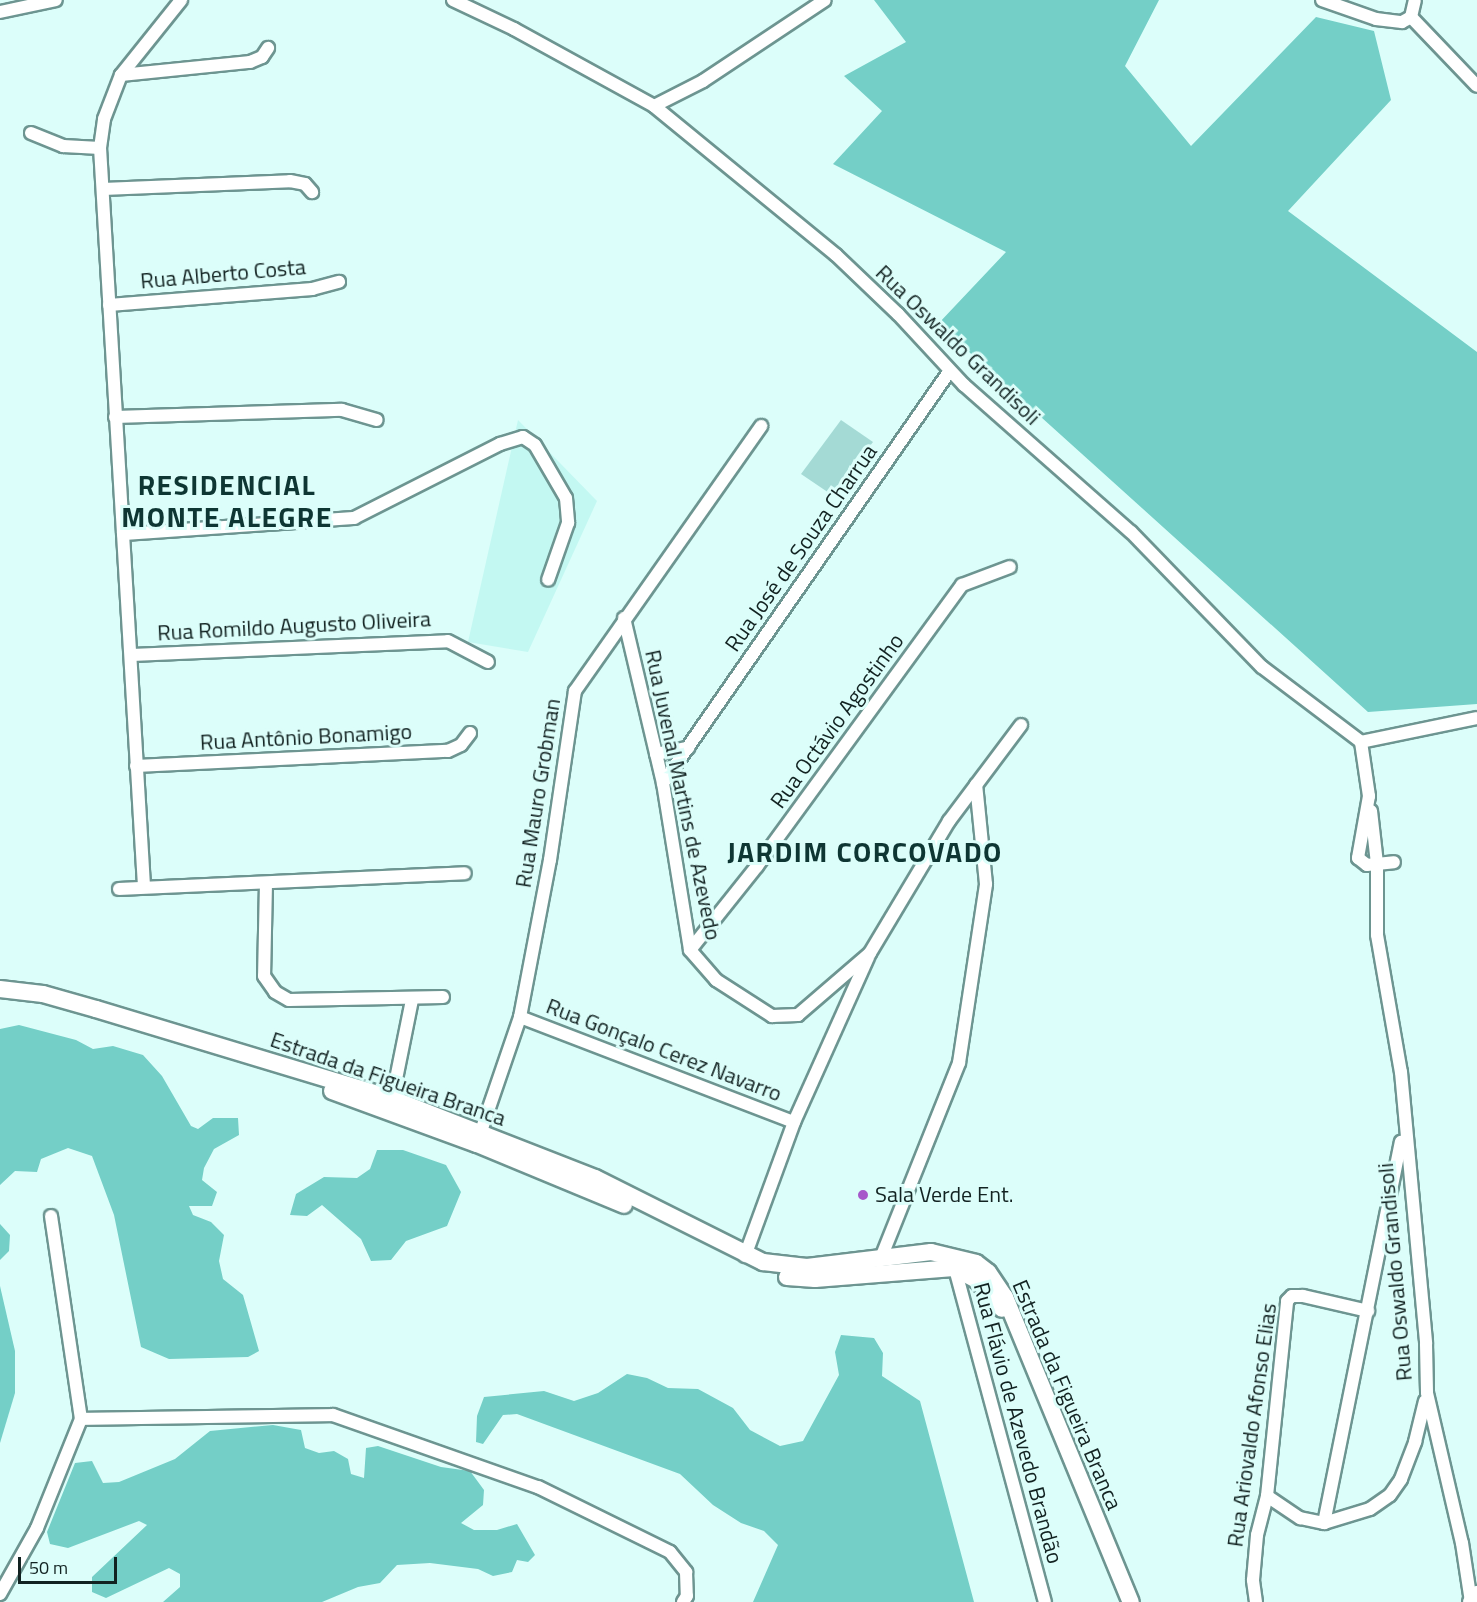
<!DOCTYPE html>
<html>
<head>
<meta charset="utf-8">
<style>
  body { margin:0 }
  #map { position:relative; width:1477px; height:1602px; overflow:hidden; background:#dcfefa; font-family:"Titillium Web",sans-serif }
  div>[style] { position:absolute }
  .built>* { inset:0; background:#c3f8f2 }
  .green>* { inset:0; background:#a4dad5 }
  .forest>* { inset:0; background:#74cfc7 }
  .roads { filter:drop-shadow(2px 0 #6d9591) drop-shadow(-2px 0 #6d9591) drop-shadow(0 2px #6d9591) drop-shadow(0 -2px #6d9591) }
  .street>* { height:12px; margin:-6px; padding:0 6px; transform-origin:6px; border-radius:6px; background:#fff }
  .secondary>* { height:16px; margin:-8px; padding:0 8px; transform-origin:8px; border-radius:8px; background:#fff }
  .dots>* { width:16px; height:16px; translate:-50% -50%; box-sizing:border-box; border:3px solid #dcfefa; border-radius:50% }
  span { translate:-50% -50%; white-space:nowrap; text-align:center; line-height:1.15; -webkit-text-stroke:6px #dcfefa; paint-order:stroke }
  .street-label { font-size:22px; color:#122221 }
  .poi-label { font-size:22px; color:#122221 }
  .left { translate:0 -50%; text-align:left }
  .district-label { font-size:28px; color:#0e3633; font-weight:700; letter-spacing:1.5px }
  .scale { position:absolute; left:18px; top:1557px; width:99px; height:27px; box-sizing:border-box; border:3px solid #122221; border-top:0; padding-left:8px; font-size:18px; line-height:21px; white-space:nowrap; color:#122221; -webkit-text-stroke:4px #dcfefa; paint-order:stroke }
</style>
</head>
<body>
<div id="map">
  <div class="built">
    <div style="clip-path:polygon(518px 420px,597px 501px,528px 652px,468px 642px)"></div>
  </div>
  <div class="green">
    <div style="clip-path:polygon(841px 420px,873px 442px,832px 495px,801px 474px)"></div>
  </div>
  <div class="forest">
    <div style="clip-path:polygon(874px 0,1159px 0,1125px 66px,1191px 146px,1316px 17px,1374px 31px,1391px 100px,1288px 211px,1477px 352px,1477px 704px,1368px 712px,938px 324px,1006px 252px,833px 164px,882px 111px,844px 76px,906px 42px)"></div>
    <div style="clip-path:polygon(19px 1025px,76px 1040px,93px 1049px,113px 1046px,143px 1055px,162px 1076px,191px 1126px,198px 1129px,213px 1118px,238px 1118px,239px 1135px,214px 1149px,204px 1168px,202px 1180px,217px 1192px,212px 1206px,189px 1206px,193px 1215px,211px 1222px,224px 1235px,219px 1261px,223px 1279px,243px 1295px,259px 1351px,248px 1357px,169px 1359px,141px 1347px,114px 1215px,92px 1156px,68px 1148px,41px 1159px,37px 1172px,15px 1171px,0 1185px,0 1029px)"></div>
    <div style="clip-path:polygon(377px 1150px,403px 1150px,446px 1165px,461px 1192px,447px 1226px,406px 1241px,391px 1260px,371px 1261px,361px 1239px,322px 1205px,307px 1216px,290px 1215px,296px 1194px,324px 1177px,357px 1178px,370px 1169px)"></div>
    <div style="clip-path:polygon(0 1224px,10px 1235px,9px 1251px,0 1260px)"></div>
    <div style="clip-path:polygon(0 1286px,15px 1351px,15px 1393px,0 1443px)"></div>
    <div style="clip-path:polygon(841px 1335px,874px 1338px,883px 1353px,882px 1376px,920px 1401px,974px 1602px,753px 1602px,778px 1545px,764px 1531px,741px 1523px,713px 1505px,680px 1474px,517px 1414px,503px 1415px,483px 1444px,476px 1442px,477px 1416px,484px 1397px,544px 1391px,574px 1401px,598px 1393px,627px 1374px,647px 1378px,668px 1388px,698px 1389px,733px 1408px,750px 1430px,780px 1446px,803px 1441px,839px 1375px,835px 1352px)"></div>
    <div style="clip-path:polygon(273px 1425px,301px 1430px,305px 1448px,319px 1453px,334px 1451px,348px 1459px,351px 1474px,364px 1478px,366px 1448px,378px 1446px,441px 1467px,470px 1471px,484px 1490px,483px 1505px,461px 1523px,474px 1530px,497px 1530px,517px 1524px,535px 1555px,528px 1562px,517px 1560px,512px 1572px,493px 1576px,478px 1569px,430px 1563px,397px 1565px,380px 1583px,358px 1587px,322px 1602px,163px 1602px,180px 1587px,180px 1574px,169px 1568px,106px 1598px,92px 1592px,92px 1577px,147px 1525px,139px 1521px,68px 1548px,50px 1544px,47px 1532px,75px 1463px,92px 1461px,103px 1483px,119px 1482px,175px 1459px,210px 1431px)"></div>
  </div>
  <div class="roads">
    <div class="street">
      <div style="left:453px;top:0;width:68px;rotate:25.4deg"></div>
      <div style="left:514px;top:29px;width:160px;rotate:28.8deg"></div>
      <div style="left:654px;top:106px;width:235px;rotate:39.3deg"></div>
      <div style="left:836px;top:255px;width:86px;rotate:43.6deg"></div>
      <div style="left:898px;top:314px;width:97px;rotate:47.1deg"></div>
      <div style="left:964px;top:385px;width:222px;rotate:41.4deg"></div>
      <div style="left:1131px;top:532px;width:188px;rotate:45.9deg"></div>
      <div style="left:1262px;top:667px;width:124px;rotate:37.1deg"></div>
      <div style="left:1361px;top:742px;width:55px;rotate:81.6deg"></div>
      <div style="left:1369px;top:796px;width:63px;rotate:100.1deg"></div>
      <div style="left:1358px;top:858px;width:11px;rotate:38deg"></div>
      <div style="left:1367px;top:865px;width:27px;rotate:-6deg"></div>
      <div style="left:1322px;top:0;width:57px;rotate:19.4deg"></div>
      <div style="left:1376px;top:19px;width:26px;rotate:7deg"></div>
      <div style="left:1402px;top:22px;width:10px;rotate:-29deg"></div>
      <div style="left:0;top:12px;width:57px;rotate:-12.1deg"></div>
      <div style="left:1411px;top:17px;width:95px;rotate:46.3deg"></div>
      <div style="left:1411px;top:17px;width:17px;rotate:-77deg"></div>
      <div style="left:121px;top:75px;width:130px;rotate:-5.8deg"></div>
      <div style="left:250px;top:62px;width:13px;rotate:-23deg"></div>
      <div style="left:262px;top:57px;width:11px;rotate:-56deg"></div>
      <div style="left:654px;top:106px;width:55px;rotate:-27deg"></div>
      <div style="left:703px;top:81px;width:146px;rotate:-33.6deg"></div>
      <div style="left:31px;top:133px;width:35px;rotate:22deg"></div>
      <div style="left:63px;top:146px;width:37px;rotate:3deg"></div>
      <div style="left:103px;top:189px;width:187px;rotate:-2.4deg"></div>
      <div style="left:290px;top:181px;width:15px;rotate:11deg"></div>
      <div style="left:305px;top:184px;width:11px;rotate:49deg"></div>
      <div style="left:109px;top:305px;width:204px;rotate:-4.5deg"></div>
      <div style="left:312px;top:289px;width:28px;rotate:-15deg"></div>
      <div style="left:115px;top:417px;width:227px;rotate:-1.8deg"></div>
      <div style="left:342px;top:410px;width:36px;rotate:16deg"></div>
      <div style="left:123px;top:534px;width:232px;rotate:-4deg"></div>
      <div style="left:354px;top:518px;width:164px;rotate:-26.9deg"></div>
      <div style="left:500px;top:444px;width:24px;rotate:-17deg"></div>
      <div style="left:523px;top:437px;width:14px;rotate:34deg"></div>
      <div style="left:535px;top:445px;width:61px;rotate:59.7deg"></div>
      <div style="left:566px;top:498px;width:25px;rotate:85deg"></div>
      <div style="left:568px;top:523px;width:60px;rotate:109.3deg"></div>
      <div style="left:624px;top:618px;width:170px;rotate:76.7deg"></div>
      <div style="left:663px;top:783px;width:169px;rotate:80.8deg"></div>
      <div style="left:690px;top:950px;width:40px;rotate:49deg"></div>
      <div style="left:716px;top:980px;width:67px;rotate:32.7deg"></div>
      <div style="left:772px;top:1016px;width:26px;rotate:-2deg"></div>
      <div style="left:798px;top:1015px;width:95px;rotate:-40.7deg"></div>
      <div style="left:870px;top:953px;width:154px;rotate:-59.1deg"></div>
      <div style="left:949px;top:821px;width:120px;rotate:-53.1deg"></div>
      <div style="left:132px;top:655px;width:316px;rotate:-2.5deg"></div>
      <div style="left:448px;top:641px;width:45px;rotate:27.7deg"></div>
      <div style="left:1361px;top:742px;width:118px;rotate:-11.7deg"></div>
      <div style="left:656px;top:754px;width:33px;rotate:-11deg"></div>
      <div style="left:136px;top:766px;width:312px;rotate:-2.8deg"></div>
      <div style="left:448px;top:751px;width:14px;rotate:-25deg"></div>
      <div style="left:461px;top:745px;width:15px;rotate:-53deg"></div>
      <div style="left:663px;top:783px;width:501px;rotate:-55.17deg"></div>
      <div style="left:1371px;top:811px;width:53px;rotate:83.5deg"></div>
      <div style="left:1377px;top:864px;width:71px;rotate:90deg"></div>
      <div style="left:1377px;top:935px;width:139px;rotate:80.1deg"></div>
      <div style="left:1401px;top:1072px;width:273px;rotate:84.7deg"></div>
      <div style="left:1426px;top:1344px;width:49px;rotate:88.8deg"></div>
      <div style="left:1427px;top:1393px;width:154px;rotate:76.9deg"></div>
      <div style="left:1462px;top:1543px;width:60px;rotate:81.3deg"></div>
      <div style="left:266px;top:883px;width:93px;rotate:91.2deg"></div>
      <div style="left:264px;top:976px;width:19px;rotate:55deg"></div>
      <div style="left:275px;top:992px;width:16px;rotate:30deg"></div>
      <div style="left:289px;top:1000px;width:154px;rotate:-1.1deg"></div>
      <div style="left:144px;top:886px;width:739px;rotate:-93.41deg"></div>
      <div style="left:100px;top:148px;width:29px;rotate:-82deg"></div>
      <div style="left:104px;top:119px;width:47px;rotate:-68.9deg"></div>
      <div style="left:121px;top:75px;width:96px;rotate:-51.3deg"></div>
      <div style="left:119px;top:889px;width:346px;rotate:-2.6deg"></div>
      <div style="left:690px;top:950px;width:107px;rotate:-51.4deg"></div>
      <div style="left:757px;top:866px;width:348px;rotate:-53.9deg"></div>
      <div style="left:962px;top:585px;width:51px;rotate:-20.6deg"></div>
      <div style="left:520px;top:1017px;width:293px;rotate:21deg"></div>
      <div style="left:391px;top:1104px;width:106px;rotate:-78.6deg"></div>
      <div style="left:478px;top:1140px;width:130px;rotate:-71.1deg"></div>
      <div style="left:520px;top:1017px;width:160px;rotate:-79.2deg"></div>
      <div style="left:550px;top:860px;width:171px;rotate:-81.6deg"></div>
      <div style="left:575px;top:691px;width:324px;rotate:-54.9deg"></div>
      <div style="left:51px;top:1216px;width:205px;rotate:81.6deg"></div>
      <div style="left:745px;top:1256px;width:143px;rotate:-69.9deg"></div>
      <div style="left:794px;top:1122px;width:181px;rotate:-65.8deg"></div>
      <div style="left:881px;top:1258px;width:210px;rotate:-68.2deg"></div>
      <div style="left:959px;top:1063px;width:181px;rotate:-81.4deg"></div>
      <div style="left:986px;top:884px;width:100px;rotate:-95.7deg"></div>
      <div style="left:954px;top:1265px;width:349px;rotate:74.9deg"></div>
      <div style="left:81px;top:1419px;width:252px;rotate:-0.9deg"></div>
      <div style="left:333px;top:1415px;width:217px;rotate:19.4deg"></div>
      <div style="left:538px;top:1487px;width:147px;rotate:26.2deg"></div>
      <div style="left:670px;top:1552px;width:26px;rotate:51deg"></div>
      <div style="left:686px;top:1572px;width:24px;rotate:88deg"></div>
      <div style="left:687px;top:1596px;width:7px;rotate:124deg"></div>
      <div style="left:1267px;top:1496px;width:40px;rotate:34deg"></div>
      <div style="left:1300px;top:1518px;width:25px;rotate:12deg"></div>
      <div style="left:1324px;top:1523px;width:48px;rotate:-16.9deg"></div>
      <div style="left:1370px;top:1509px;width:24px;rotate:-35deg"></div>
      <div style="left:1390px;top:1495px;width:19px;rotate:-55deg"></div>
      <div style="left:1401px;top:1479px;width:40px;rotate:-69deg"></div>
      <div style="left:1415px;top:1442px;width:42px;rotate:-76.3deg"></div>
      <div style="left:1324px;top:1523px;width:389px;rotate:-78.6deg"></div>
      <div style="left:0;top:1594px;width:76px;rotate:-60.7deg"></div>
      <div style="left:37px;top:1528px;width:118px;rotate:-68deg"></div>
      <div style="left:1256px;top:1602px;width:22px;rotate:-98deg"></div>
      <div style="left:1253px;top:1580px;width:45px;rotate:-84.9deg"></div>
      <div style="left:1257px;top:1535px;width:40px;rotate:-75.6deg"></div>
      <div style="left:1267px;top:1496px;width:196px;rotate:-84.1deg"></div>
      <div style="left:1287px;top:1301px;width:7px;rotate:-45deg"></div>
      <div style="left:1292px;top:1296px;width:11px"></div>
      <div style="left:1303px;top:1296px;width:67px;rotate:13deg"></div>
    </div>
    <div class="secondary">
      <div style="left:0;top:989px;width:43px;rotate:6.6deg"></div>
      <div style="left:43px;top:994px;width:55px;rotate:15.8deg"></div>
      <div style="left:96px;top:1009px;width:307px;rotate:16.8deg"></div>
      <div style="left:390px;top:1098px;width:220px;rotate:21.3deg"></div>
      <div style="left:595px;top:1178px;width:188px;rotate:26.6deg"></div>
      <div style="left:763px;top:1262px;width:44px;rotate:6.5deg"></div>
      <div style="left:807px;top:1267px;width:125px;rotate:-6.9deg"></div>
      <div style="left:931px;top:1252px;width:46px;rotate:13.7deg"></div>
      <div style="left:976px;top:1263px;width:15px;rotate:37deg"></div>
      <div style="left:988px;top:1272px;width:30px;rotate:56deg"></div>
      <div style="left:1005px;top:1297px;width:330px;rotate:67.6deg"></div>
      <div style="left:332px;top:1091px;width:154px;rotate:20.1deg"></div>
      <div style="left:477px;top:1144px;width:159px;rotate:22.5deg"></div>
      <div style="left:787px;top:1277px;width:28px;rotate:4deg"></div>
      <div style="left:815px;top:1279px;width:139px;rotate:-4.5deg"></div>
      <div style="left:954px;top:1268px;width:26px;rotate:28deg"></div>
      <div style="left:977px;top:1280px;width:38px;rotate:49deg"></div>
      <div style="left:1471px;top:1602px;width:10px;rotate:-53deg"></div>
    </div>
  </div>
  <div class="dots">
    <div style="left:863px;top:1195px;background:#a658ca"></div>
  </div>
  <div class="street-label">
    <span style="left:223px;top:274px;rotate:-5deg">Rua Alberto Costa</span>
    <span style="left:958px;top:345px;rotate:44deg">Rua Oswaldo Grandisoli</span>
    <span style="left:801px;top:548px;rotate:-55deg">Rua José de Souza Charrua</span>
    <span style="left:294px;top:626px;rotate:-3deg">Rua Romildo Augusto Oliveira</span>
    <span style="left:837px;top:721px;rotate:-54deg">Rua Octávio Agostinho</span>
    <span style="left:306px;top:737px;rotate:-3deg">Rua Antônio Bonamigo</span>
    <span style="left:538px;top:793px;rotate:-81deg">Rua Mauro Grobman</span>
    <span style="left:683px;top:795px;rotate:78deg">Rua Juvenal Martins de Azevedo</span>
    <span style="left:664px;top:1050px;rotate:21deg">Rua Gonçalo Cerez Navarro</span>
    <span style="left:388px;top:1079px;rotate:19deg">Estrada da Figueira Branca</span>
    <span style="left:1395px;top:1272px;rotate:-95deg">Rua Oswaldo Grandisoli</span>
    <span style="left:1067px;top:1395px;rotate:67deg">Estrada da Figueira Branca</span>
    <span style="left:1018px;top:1423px;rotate:75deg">Rua Flávio de Azevedo Brandão</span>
    <span style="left:1252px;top:1425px;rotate:-82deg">Rua Ariovaldo Afonso Elias</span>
  </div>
  <div class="poi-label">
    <span class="left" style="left:875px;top:1195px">Sala Verde Ent.</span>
  </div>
  <div class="district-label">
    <span style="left:227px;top:501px">RESIDENCIAL<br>MONTE ALEGRE</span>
    <span style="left:865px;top:852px">JARDIM CORCOVADO</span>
  </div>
  <div class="scale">50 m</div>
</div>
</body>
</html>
